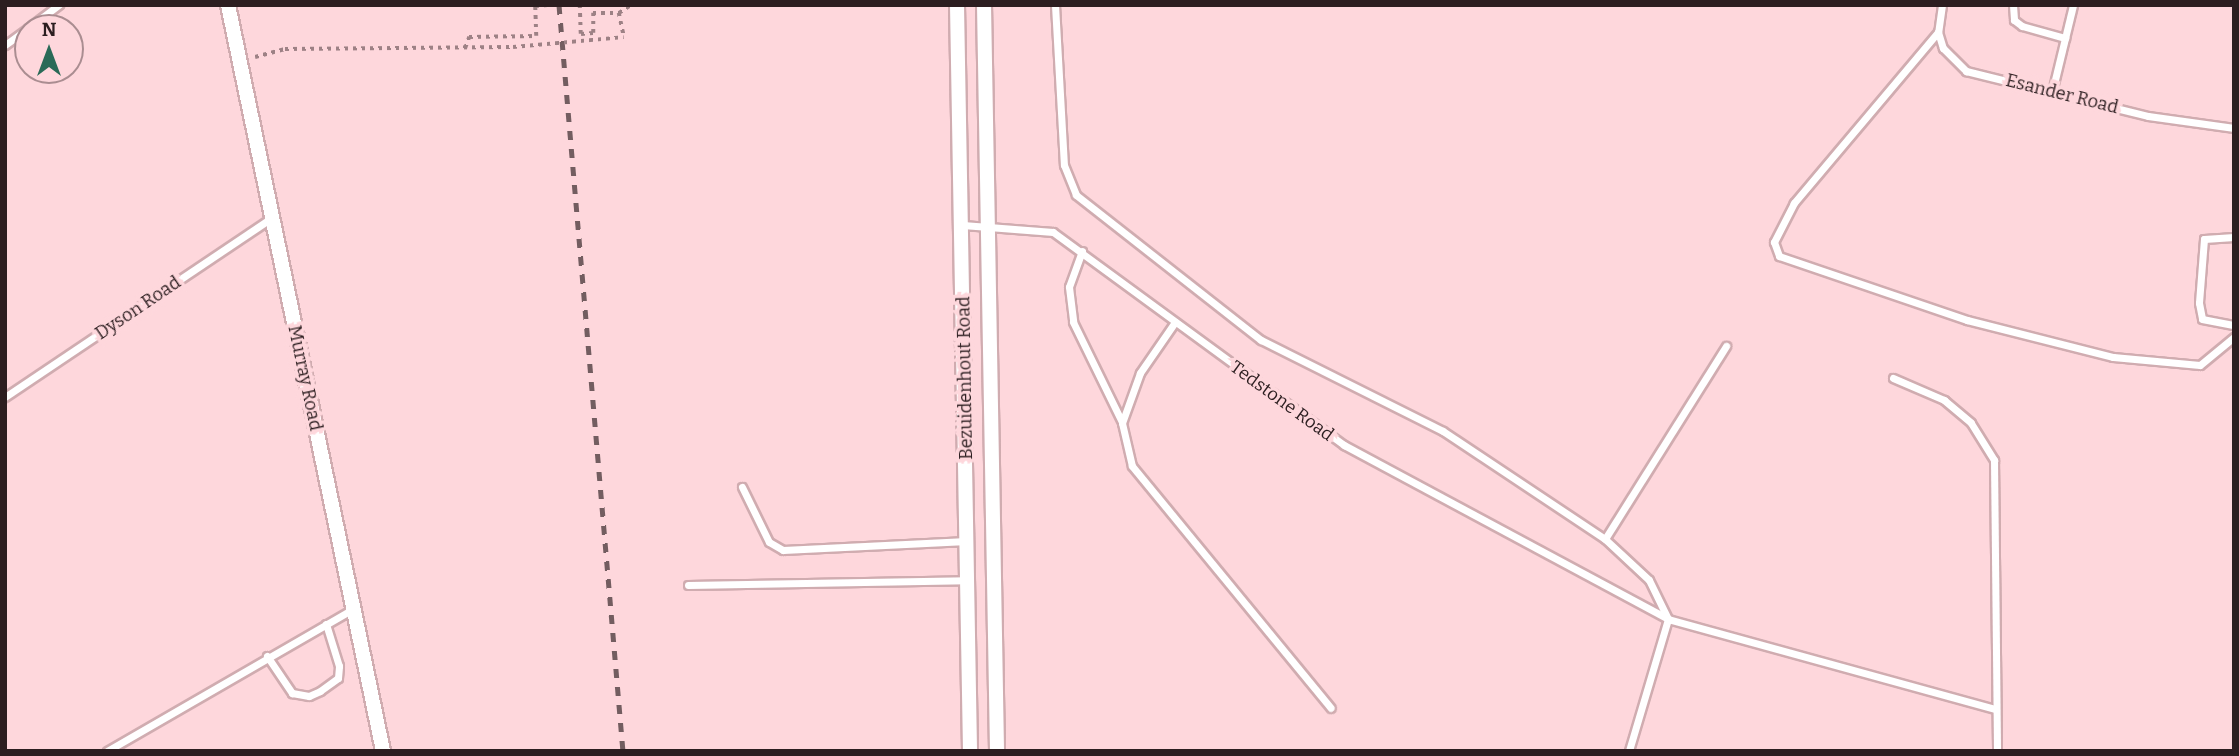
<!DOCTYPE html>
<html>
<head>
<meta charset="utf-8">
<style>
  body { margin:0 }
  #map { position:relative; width:2239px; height:756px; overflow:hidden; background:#fed7dc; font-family:Bitter,serif }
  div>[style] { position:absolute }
  .path>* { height:3.5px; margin-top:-1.75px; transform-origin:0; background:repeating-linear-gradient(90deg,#9d8185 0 3.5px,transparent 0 8.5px) }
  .roads { filter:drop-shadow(2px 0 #d0acb0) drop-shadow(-2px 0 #d0acb0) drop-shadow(0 2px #d0acb0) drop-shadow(0 -2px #d0acb0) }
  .service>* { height:7px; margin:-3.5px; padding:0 3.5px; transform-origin:3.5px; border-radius:3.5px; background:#fff }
  .minor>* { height:14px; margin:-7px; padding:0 7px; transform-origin:7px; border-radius:7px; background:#fff }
  .rail>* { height:5px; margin-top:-2.5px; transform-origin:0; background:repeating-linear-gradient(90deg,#735d60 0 9px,transparent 0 18px) }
  .path-bridge>* { height:3.5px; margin-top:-1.75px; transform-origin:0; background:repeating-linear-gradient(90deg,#9d8185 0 3.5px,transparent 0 8.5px) }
  span { translate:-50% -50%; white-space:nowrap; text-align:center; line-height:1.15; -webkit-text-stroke:7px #fed7dc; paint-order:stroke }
  .street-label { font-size:18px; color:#2c1e20 }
  .frame { position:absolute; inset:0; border:7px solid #2c1e20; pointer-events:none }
  .north { position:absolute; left:14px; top:14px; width:70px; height:70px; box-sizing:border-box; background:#fed7dc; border:2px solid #aa8d91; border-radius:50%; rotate:0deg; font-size:19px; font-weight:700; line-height:28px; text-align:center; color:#2c1e20 }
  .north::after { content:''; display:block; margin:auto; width:24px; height:32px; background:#2a6a57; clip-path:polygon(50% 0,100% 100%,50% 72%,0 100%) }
</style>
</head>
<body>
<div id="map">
  <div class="path">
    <div style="left:580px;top:5px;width:29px;rotate:88deg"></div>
    <div style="left:581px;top:34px;width:12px;rotate:-5deg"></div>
    <div style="left:593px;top:33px;width:20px;rotate:-90deg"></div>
    <div style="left:593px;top:13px;width:26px"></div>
    <div style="left:619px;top:13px;width:14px;rotate:-34deg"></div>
    <div style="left:535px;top:6px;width:13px;rotate:-4deg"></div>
    <div style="left:619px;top:13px;width:25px;rotate:78deg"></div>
    <div style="left:465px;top:48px;width:12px;rotate:-70deg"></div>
    <div style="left:469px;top:37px;width:67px;rotate:-0.9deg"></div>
    <div style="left:536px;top:36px;width:31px;rotate:-92deg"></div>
    <div style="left:255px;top:57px;width:31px;rotate:-15deg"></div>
    <div style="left:285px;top:49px;width:228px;rotate:-0.5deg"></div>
  </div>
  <div class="roads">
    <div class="service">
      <div style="left:1055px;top:5px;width:160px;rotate:86.8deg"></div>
      <div style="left:1064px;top:165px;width:32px;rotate:68deg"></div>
      <div style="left:1076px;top:195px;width:235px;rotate:38.1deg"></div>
      <div style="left:1261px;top:340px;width:203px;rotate:26.6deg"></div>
      <div style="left:1443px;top:431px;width:195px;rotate:33.7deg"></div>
      <div style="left:1605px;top:539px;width:60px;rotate:43deg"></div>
      <div style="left:1649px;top:580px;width:43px;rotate:64deg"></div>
      <div style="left:1668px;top:619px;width:138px;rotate:106.5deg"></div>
      <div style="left:1942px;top:5px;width:27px;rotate:98deg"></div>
      <div style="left:1938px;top:32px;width:17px;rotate:73deg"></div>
      <div style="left:1943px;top:48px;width:33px;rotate:45deg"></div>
      <div style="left:1966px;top:71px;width:187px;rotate:13.9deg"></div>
      <div style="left:2148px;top:116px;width:87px;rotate:7.9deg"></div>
      <div style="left:2013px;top:5px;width:15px;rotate:86deg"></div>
      <div style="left:2014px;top:20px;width:10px;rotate:37deg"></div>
      <div style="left:2022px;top:26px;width:45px;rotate:15.6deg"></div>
      <div style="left:28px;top:28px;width:39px;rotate:-37deg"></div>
      <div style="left:1938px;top:32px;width:224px;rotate:130.1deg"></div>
      <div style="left:1794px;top:203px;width:44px;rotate:117.1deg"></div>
      <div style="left:1774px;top:242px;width:15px;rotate:70deg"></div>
      <div style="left:1779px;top:256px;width:199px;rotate:18.8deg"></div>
      <div style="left:1967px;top:320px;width:151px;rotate:14.2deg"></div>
      <div style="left:2113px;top:357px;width:87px;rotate:5.3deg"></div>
      <div style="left:2200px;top:365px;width:44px;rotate:-39.5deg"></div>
      <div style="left:5px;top:45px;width:29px;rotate:-36deg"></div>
      <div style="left:2052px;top:92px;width:89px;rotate:-76.4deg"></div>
      <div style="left:963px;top:225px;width:90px;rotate:4.4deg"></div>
      <div style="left:1053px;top:232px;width:361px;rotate:36.2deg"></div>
      <div style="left:1344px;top:445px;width:368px;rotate:28.2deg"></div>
      <div style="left:1668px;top:619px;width:339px;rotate:15.4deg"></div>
      <div style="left:2234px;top:237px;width:30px;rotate:176deg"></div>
      <div style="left:2204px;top:239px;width:64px;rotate:94.5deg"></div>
      <div style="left:2199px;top:303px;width:16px;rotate:79deg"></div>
      <div style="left:2202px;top:319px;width:33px;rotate:11deg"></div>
      <div style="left:1082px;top:251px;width:38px;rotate:110deg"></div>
      <div style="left:1069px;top:287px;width:35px;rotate:83deg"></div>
      <div style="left:1073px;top:322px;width:111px;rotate:63.9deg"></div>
      <div style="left:1175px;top:322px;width:62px;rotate:124.5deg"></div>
      <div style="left:1140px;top:373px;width:53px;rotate:109.8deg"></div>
      <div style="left:1122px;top:423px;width:44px;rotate:76.9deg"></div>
      <div style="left:1132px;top:466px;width:313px;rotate:50.6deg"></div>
      <div style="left:1893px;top:378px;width:56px;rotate:23.3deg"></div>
      <div style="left:1944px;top:400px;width:35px;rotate:40deg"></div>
      <div style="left:1971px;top:423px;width:44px;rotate:58.1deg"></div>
      <div style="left:1994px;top:460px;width:291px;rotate:89.4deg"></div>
      <div style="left:5px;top:397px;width:321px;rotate:-33.9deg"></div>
      <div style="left:742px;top:487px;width:61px;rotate:63.9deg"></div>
      <div style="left:769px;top:542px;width:16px;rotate:30deg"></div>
      <div style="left:783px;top:550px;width:184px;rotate:-2.8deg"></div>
      <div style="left:1605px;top:539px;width:228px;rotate:-57.9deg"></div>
      <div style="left:688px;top:585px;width:279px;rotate:-1deg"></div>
      <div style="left:267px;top:656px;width:45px;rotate:56deg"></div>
      <div style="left:292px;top:693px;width:17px;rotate:10deg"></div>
      <div style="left:309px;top:696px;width:12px;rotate:-24deg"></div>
      <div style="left:320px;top:691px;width:22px;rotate:-36deg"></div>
      <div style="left:338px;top:678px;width:12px;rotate:-85deg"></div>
      <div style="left:339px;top:666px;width:44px;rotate:-107.2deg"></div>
      <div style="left:107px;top:751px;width:284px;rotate:-30deg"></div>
    </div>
    <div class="minor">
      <div style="left:228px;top:5px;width:762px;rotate:78.26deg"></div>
      <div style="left:957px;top:5px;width:746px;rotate:89deg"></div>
      <div style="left:984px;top:5px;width:746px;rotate:89deg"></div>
    </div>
  </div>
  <div class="rail">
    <div style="left:559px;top:5px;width:749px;rotate:85.1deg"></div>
  </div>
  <div class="path-bridge">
    <div style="left:513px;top:47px;width:111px;rotate:-5.1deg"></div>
  </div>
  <div class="street-label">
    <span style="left:2062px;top:94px;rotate:14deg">Esander Road</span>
    <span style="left:138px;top:308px;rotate:-34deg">Dyson Road</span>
    <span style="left:305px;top:378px;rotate:78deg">Murray Road</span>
    <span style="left:965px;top:378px;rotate:-91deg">Bezuidenhout Road</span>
    <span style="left:1282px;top:401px;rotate:36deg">Tedstone Road</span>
  </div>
  <div class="frame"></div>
  <div class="north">N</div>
</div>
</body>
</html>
